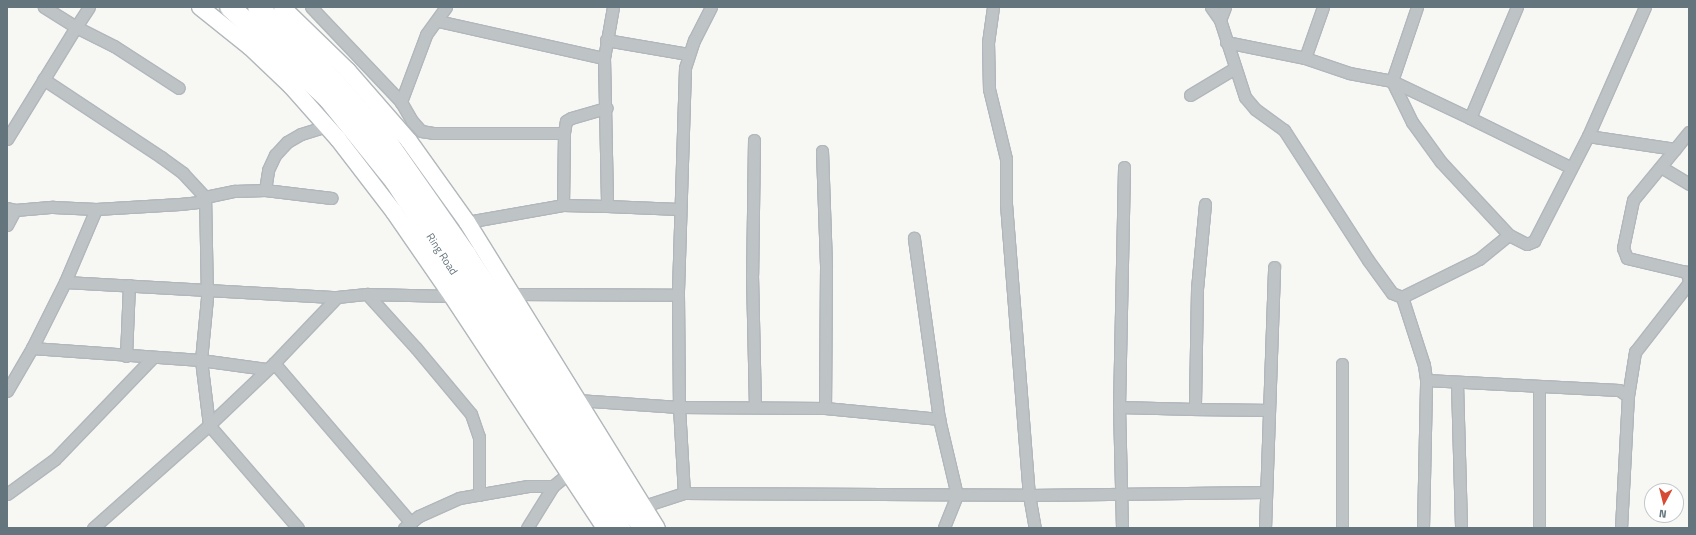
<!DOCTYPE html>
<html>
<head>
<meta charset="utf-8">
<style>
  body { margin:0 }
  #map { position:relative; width:1696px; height:535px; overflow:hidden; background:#f7f7f4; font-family:"Titillium Web",sans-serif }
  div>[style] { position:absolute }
  .roads { filter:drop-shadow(1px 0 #b1b7bb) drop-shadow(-1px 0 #b1b7bb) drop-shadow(0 1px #b1b7bb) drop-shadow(0 -1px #b1b7bb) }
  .street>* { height:11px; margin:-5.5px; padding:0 5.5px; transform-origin:5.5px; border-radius:5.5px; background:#bec3c6 }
  .secondary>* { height:16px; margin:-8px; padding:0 8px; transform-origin:8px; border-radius:8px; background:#fff }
  .highway>* { height:20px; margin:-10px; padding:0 10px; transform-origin:10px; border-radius:10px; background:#fff }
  span { translate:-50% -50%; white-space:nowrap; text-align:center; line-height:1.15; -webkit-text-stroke:4px #fff; paint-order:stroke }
  .street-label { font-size:11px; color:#64757d }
  .frame { position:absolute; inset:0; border:8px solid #64757d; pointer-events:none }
  .north { position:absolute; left:1644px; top:483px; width:40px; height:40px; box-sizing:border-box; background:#fff; border:1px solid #c1c8cb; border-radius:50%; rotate:187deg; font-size:11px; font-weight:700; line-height:16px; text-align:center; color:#64757d }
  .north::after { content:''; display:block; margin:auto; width:14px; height:18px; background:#d74b34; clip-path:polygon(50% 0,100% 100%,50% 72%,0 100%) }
</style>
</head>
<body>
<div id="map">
  <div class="roads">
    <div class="street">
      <div style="left:89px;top:7px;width:24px;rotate:123deg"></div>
      <div style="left:76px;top:27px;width:42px;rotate:26.6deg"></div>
      <div style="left:114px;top:46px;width:77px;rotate:32.9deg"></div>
      <div style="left:311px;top:7px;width:131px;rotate:46.5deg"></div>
      <div style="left:446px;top:7px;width:34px;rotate:126deg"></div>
      <div style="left:426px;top:35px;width:72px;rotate:110.5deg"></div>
      <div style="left:401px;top:102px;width:22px;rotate:60deg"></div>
      <div style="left:412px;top:121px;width:13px;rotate:48deg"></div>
      <div style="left:421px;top:131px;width:12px;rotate:9deg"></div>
      <div style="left:433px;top:133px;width:131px"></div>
      <div style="left:564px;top:133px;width:12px;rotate:-81deg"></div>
      <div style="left:566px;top:121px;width:6px;rotate:-31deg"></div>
      <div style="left:571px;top:118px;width:37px;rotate:-16deg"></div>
      <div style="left:711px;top:7px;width:37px;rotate:117deg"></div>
      <div style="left:694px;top:40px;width:29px;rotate:108deg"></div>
      <div style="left:685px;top:68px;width:227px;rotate:91.8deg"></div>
      <div style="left:678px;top:295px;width:112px;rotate:89.5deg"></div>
      <div style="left:679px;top:407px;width:86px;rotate:86.7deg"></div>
      <div style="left:684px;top:493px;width:345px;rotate:0.3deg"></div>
      <div style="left:1029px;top:495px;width:236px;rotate:-0.7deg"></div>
      <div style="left:993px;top:7px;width:35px;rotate:98deg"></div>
      <div style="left:988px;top:42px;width:47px;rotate:88.8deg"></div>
      <div style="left:989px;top:89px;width:72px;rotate:76.3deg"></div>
      <div style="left:1006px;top:159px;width:45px;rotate:90deg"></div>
      <div style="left:1006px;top:204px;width:292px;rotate:85.5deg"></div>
      <div style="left:1029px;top:495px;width:34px;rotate:80deg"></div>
      <div style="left:1211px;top:7px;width:16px;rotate:55deg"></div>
      <div style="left:1220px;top:20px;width:81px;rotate:72deg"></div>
      <div style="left:1245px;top:97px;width:16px;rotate:50deg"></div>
      <div style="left:1255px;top:109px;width:36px;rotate:36deg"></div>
      <div style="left:1284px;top:130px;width:155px;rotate:57.1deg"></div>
      <div style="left:1368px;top:260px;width:41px;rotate:54deg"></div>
      <div style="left:1392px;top:293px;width:11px;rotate:22deg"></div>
      <div style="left:1402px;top:297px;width:71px;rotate:72.1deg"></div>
      <div style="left:1424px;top:365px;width:15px;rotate:82deg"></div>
      <div style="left:1426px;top:380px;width:193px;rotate:3deg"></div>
      <div style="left:1619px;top:390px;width:11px;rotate:34deg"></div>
      <div style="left:1417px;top:7px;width:78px;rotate:108.7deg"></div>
      <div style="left:1392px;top:81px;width:46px;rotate:64deg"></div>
      <div style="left:1412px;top:122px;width:49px;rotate:54.1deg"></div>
      <div style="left:1441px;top:162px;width:100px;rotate:47deg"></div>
      <div style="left:1509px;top:235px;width:20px;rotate:27deg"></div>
      <div style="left:1527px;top:244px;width:8px;rotate:-23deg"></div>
      <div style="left:1534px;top:241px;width:118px;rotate:-62.8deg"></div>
      <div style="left:1588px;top:136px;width:141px;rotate:-66.2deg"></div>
      <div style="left:1220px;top:20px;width:14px;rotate:-69deg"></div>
      <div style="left:438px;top:21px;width:170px;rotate:12.6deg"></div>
      <div style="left:604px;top:58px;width:148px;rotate:88.8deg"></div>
      <div style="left:607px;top:206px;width:72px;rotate:2.4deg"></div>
      <div style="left:606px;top:40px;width:83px;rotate:9.7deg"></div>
      <div style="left:1226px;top:42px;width:81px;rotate:11.4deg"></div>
      <div style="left:1305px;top:58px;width:46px;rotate:18.8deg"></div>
      <div style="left:1349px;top:73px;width:44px;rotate:10.5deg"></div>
      <div style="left:1392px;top:81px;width:86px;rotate:25.4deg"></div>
      <div style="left:1470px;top:118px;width:121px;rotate:-67.1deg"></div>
      <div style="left:604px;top:58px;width:52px;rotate:-80deg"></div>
      <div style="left:1305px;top:58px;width:54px;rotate:-70.6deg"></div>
      <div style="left:1190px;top:95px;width:52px;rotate:-31deg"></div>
      <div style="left:1470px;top:118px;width:111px;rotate:26.1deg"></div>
      <div style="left:1588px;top:136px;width:88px;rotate:8.5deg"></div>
      <div style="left:1675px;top:149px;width:22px;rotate:-51deg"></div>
      <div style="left:7px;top:139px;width:132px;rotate:-58.4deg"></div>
      <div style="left:76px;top:27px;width:38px;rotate:-148deg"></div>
      <div style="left:754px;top:140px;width:135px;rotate:90.8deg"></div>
      <div style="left:752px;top:275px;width:132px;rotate:88.7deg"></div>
      <div style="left:822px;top:151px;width:116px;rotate:88deg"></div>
      <div style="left:826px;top:267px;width:141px;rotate:90.4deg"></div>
      <div style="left:1661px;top:167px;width:33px;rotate:31deg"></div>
      <div style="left:265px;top:190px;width:67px;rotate:6.8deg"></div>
      <div style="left:1205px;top:204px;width:85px;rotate:95.4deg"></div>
      <div style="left:1197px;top:289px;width:120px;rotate:91deg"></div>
      <div style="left:1195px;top:409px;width:73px;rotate:0.8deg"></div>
      <div style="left:563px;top:205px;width:72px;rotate:-89.2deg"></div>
      <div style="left:7px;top:208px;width:8px;rotate:14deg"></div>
      <div style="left:15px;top:210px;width:38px;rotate:-5deg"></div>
      <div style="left:53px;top:207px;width:43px;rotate:2.7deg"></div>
      <div style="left:96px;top:209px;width:84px;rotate:-3.4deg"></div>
      <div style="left:180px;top:204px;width:18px;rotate:-6deg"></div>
      <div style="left:198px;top:202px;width:9px;rotate:-36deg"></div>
      <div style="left:205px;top:197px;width:33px;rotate:-133deg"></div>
      <div style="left:183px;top:173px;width:27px;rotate:-144deg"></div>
      <div style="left:161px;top:157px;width:141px;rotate:-146.5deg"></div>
      <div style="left:96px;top:209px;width:79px;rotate:113deg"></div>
      <div style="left:65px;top:282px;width:272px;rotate:3.2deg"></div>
      <div style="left:467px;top:222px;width:97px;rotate:-10deg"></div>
      <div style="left:563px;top:205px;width:44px;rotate:1.3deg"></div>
      <div style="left:7px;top:225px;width:17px;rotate:-62deg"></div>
      <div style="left:367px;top:294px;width:73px;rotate:47.8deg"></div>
      <div style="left:416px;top:348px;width:86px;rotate:50.2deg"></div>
      <div style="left:471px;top:414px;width:24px;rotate:71deg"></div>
      <div style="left:479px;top:437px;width:58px;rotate:90deg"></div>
      <div style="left:511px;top:294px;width:167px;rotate:0.3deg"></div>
      <div style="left:1402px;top:297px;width:86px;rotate:-26.3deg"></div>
      <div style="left:1479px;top:259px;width:38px;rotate:-39deg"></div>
      <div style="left:32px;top:348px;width:169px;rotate:4.1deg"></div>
      <div style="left:201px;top:360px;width:62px;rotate:-84.5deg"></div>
      <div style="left:207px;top:298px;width:101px;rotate:-91.1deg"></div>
      <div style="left:205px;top:197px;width:30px;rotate:-12deg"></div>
      <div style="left:234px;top:191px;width:31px;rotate:-2deg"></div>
      <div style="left:265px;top:190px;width:20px;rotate:-81deg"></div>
      <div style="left:268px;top:170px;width:17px;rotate:-65deg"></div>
      <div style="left:275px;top:155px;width:18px;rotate:-47deg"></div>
      <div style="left:287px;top:142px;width:16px;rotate:-30deg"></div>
      <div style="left:301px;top:134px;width:27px;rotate:-17deg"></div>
      <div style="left:126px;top:356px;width:71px;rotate:-87.6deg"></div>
      <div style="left:274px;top:363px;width:211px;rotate:49.4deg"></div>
      <div style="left:1342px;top:364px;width:164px;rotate:90deg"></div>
      <div style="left:266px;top:369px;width:66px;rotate:-172.1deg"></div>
      <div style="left:201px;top:360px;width:65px;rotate:83deg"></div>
      <div style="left:209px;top:425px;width:136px;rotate:49.2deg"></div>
      <div style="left:1457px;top:383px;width:145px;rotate:88.4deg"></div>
      <div style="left:1539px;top:387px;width:141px;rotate:90deg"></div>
      <div style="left:7px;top:391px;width:50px;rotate:-59.8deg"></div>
      <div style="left:32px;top:348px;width:74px;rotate:-63.4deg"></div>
      <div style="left:577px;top:400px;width:102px;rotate:3.9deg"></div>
      <div style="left:679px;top:407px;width:146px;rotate:0.4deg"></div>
      <div style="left:825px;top:408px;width:115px;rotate:5.5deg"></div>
      <div style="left:939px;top:419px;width:183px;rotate:-97.9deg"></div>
      <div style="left:1119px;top:407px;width:76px;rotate:1.5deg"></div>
      <div style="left:939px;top:419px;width:78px;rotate:76.7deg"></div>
      <div style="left:957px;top:495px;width:35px;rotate:112deg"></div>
      <div style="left:7px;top:494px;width:59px;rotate:-36.1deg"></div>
      <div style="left:55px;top:459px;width:141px;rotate:-46.1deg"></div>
      <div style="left:644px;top:506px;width:42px;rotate:-18deg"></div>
      <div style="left:93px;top:528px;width:155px;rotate:-41.6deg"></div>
      <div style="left:209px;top:425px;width:90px;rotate:-43.6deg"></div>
      <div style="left:274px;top:363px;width:91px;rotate:-46.3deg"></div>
      <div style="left:337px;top:297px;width:30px;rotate:-6deg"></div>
      <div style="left:367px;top:294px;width:85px;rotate:1.3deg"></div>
      <div style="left:404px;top:528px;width:19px;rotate:-39deg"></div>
      <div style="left:419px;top:516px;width:44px;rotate:-24.2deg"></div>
      <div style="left:459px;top:498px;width:70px;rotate:-9.9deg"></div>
      <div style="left:528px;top:486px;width:25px"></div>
      <div style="left:527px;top:528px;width:49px;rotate:-58.2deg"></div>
      <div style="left:553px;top:486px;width:21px;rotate:-39deg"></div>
      <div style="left:1122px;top:528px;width:121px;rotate:-91.4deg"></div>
      <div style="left:1119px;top:407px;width:240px;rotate:-88.8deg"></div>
      <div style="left:1265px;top:528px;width:261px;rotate:-88deg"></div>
      <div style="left:1423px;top:528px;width:148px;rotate:-88.8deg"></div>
      <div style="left:1621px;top:528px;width:132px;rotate:-87deg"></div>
      <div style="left:1628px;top:396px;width:45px;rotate:-81deg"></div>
      <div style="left:1635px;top:352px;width:86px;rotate:-52.1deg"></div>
      <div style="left:1688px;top:284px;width:5px;rotate:-79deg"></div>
      <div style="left:1689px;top:279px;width:8px;rotate:-113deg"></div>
      <div style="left:1686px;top:272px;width:61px;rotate:-166.7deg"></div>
      <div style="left:1627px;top:258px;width:11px;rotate:-112deg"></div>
      <div style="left:1623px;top:248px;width:49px;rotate:-78.2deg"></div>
      <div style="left:1633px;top:200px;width:66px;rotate:-50.5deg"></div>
    </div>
    <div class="secondary">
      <div style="left:200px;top:7px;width:64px;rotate:38.7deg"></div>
      <div style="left:250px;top:47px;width:57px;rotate:43.6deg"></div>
      <div style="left:291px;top:86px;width:71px;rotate:48.4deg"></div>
      <div style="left:338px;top:139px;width:92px;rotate:52.5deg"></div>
      <div style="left:394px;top:212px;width:102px;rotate:55.4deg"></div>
      <div style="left:452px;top:296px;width:278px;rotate:56.6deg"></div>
      <div style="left:282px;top:7px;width:92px;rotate:44.1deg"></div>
      <div style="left:348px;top:71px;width:93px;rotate:48.9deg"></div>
      <div style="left:409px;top:141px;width:100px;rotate:54.4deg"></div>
      <div style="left:467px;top:222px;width:360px;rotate:58.2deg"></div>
    </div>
    <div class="highway">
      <div style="left:230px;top:7px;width:134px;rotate:42.9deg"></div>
      <div style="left:328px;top:98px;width:107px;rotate:51.1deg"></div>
      <div style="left:395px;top:181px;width:414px;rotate:57deg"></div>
      <div style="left:258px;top:7px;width:107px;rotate:44.6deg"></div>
      <div style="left:334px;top:82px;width:80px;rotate:48.5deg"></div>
      <div style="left:387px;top:142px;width:138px;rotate:55deg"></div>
      <div style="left:466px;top:255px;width:325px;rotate:57deg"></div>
    </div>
  </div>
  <div class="street-label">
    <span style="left:442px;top:254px;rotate:57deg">Ring Road</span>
  </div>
  <div class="frame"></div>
  <div class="north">N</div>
</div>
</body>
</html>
